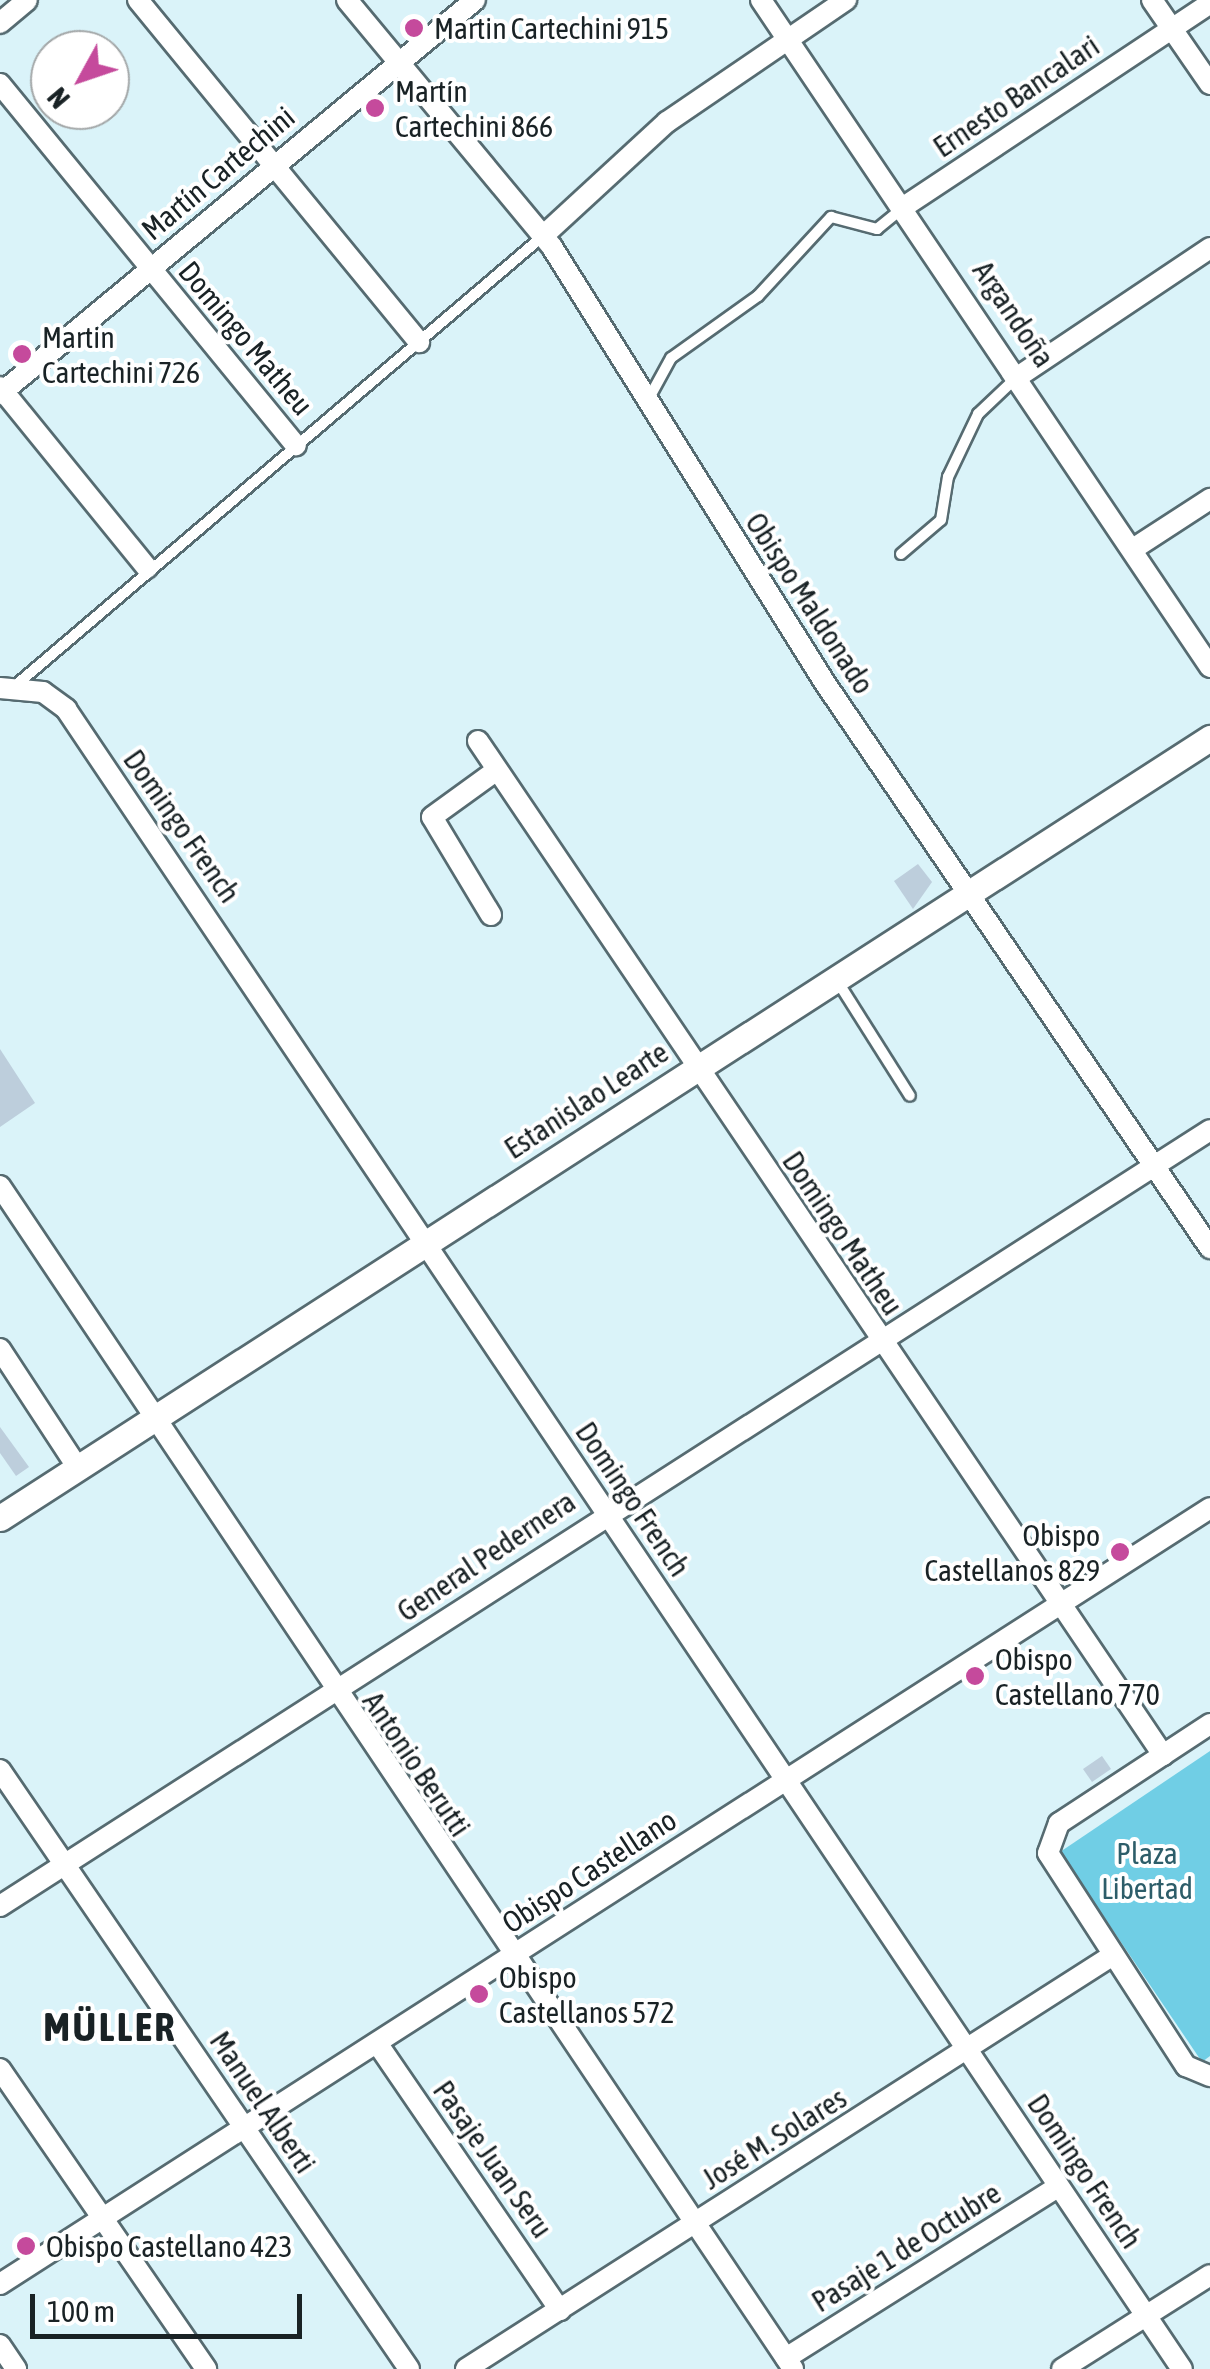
<!DOCTYPE html>
<html>
<head>
<meta charset="utf-8">
<style>
  body { margin:0 }
  #map { position:relative; width:1210px; height:2369px; overflow:hidden; background:#daf3f9; font-family:"Asap Condensed",sans-serif }
  div>[style] { position:absolute }
  .green>* { inset:0; background:#70cee5 }
  .building>* { inset:0; background:#bdcedc }
  .roads { filter:drop-shadow(2px 0 #566b71) drop-shadow(-2px 0 #566b71) drop-shadow(0 2px #566b71) drop-shadow(0 -2px #566b71) }
  .service>* { height:10px; margin:-5px; padding:0 5px; transform-origin:5px; border-radius:5px; background:#fff }
  .minor>* { height:20px; margin:-10px; padding:0 10px; transform-origin:10px; border-radius:10px; background:#fff }
  .tertiary>* { height:25px; margin:-12.5px; padding:0 12.5px; transform-origin:12.5px; border-radius:12.5px; background:#fff }
  .dots>* { width:28px; height:28px; translate:-50% -50%; box-sizing:border-box; border:5px solid #fff; border-radius:50% }
  span { translate:-50% -50%; white-space:nowrap; text-align:center; line-height:1.15; -webkit-text-stroke:8px #fff; paint-order:stroke }
  .poi-label { font-size:30px; color:#192225 }
  .left { translate:0 -50%; text-align:left }
  .right { translate:-100% -50%; text-align:right }
  .street-label { font-size:30px; color:#192225 }
  .park-label { font-size:30px; color:#2d5d69 }
  .district-label { font-size:40px; color:#192225; font-weight:700; letter-spacing:2.5px }
  .north { position:absolute; left:30px; top:30px; width:100px; height:100px; box-sizing:border-box; background:#fff; border:2px solid #a3a7a8; border-radius:50%; rotate:230deg; font-size:28px; font-weight:700; line-height:40px; text-align:center; color:#192225 }
  .north::after { content:''; display:block; margin:auto; width:35px; height:45px; background:#c54a9c; clip-path:polygon(50% 0,100% 100%,50% 72%,0 100%) }
  .scale { position:absolute; left:30px; top:2294px; width:272px; height:45px; box-sizing:border-box; border:5px solid #192225; border-top:0; padding-left:12px; font-size:30px; line-height:35px; white-space:nowrap; color:#192225; -webkit-text-stroke:8px #fff; paint-order:stroke }
</style>
</head>
<body>
<div id="map">
  <div class="green">
    <div style="clip-path:polygon(1210px 1751px,1210px 2056px,1202px 2062px,1060px 1852px)"></div>
  </div>
  <div class="building">
    <div style="clip-path:polygon(918px 864px,932px 882px,913px 909px,894px 881px)"></div>
    <div style="clip-path:polygon(0 1049px,35px 1103px,0 1127px)"></div>
    <div style="clip-path:polygon(0 1427px,29px 1467px,16px 1476px,0 1453px)"></div>
    <div style="clip-path:polygon(1102px 1756px,1111px 1769px,1092px 1782px,1083px 1769px)"></div>
  </div>
  <div class="roads">
    <div class="service">
      <div style="left:648px;top:400px;width:48px;rotate:-61.3deg"></div>
      <div style="left:671px;top:358px;width:107px;rotate:-35.5deg"></div>
      <div style="left:758px;top:296px;width:108px;rotate:-47.3deg"></div>
      <div style="left:831px;top:217px;width:48px;rotate:14.6deg"></div>
      <div style="left:877px;top:229px;width:35px;rotate:-39deg"></div>
      <div style="left:901px;top:554px;width:52px;rotate:-40.4deg"></div>
      <div style="left:941px;top:520px;width:44px;rotate:-80.8deg"></div>
      <div style="left:948px;top:477px;width:70px;rotate:-64.5deg"></div>
      <div style="left:978px;top:414px;width:55px;rotate:-43.5deg"></div>
      <div style="left:16px;top:685px;width:692px;rotate:-40.43deg"></div>
      <div style="left:836px;top:979px;width:138px;rotate:57.7deg"></div>
    </div>
    <div class="minor">
      <div style="left:138px;top:0;width:443px;rotate:50.6deg"></div>
      <div style="left:347px;top:0;width:321px;rotate:50.3deg"></div>
      <div style="left:552px;top:247px;width:514px;rotate:57.95deg"></div>
      <div style="left:825px;top:683px;width:684px;rotate:55.73deg"></div>
      <div style="left:761px;top:0;width:804px;rotate:56.05deg"></div>
      <div style="left:1152px;top:0;width:102px;rotate:55.4deg"></div>
      <div style="left:0;top:23px;width:35px;rotate:-40deg"></div>
      <div style="left:0;top:84px;width:467px;rotate:50.7deg"></div>
      <div style="left:905px;top:206px;width:366px;rotate:-33.6deg"></div>
      <div style="left:544px;top:235px;width:167px;rotate:-42.6deg"></div>
      <div style="left:667px;top:122px;width:217px;rotate:-34.3deg"></div>
      <div style="left:1019px;top:376px;width:230px;rotate:-33.8deg"></div>
      <div style="left:0;top:387px;width:233px;rotate:50.9deg"></div>
      <div style="left:0;top:394px;width:617px;rotate:-39.67deg"></div>
      <div style="left:1133px;top:549px;width:92px;rotate:-33deg"></div>
      <div style="left:0;top:688px;width:43px;rotate:5.3deg"></div>
      <div style="left:43px;top:692px;width:29px;rotate:36deg"></div>
      <div style="left:66px;top:709px;width:2000px;rotate:56.09deg"></div>
      <div style="left:478px;top:741px;width:1224px;rotate:55.96deg"></div>
      <div style="left:491px;top:915px;width:114px;rotate:-121deg"></div>
      <div style="left:432px;top:817px;width:80px;rotate:-35.9deg"></div>
      <div style="left:0;top:1186px;width:1424px;rotate:56.16deg"></div>
      <div style="left:0;top:1349px;width:142px;rotate:56.8deg"></div>
      <div style="left:1210px;top:1724px;width:181px;rotate:146.7deg"></div>
      <div style="left:1059px;top:1823px;width:32px;rotate:110deg"></div>
      <div style="left:1048px;top:1853px;width:254px;rotate:57.1deg"></div>
      <div style="left:1186px;top:2066px;width:26px;rotate:23deg"></div>
      <div style="left:0;top:1770px;width:725px;rotate:55.67deg"></div>
      <div style="left:0;top:1906px;width:1437px;rotate:-32.67deg"></div>
      <div style="left:377px;top:2043px;width:324px;rotate:55.6deg"></div>
      <div style="left:0;top:2069px;width:364px;rotate:55.5deg"></div>
      <div style="left:0;top:2284px;width:1437px;rotate:-32.67deg"></div>
      <div style="left:0;top:2345px;width:29px;rotate:56deg"></div>
      <div style="left:786px;top:2358px;width:321px;rotate:-32.2deg"></div>
      <div style="left:466px;top:2369px;width:768px;rotate:-32.61deg"></div>
      <div style="left:1062px;top:2369px;width:175px;rotate:-32.4deg"></div>
    </div>
    <div class="tertiary">
      <div style="left:0;top:1518px;width:1440px;rotate:-32.81deg"></div>
    </div>
  </div>
  <div class="dots">
    <div style="left:414px;top:28px;background:#c54a9c"></div>
    <div style="left:375px;top:108px;background:#c54a9c"></div>
    <div style="left:22px;top:354px;background:#c54a9c"></div>
    <div style="left:1120px;top:1552px;background:#c54a9c"></div>
    <div style="left:975px;top:1676px;background:#c54a9c"></div>
    <div style="left:479px;top:1994px;background:#c54a9c"></div>
    <div style="left:26px;top:2246px;background:#c54a9c"></div>
  </div>
  <div class="poi-label">
    <span class="left" style="left:434px;top:28px">Martin Cartechini 915</span>
    <span class="left" style="left:395px;top:108px">Martín<br>Cartechini 866</span>
    <span class="left" style="left:42px;top:354px">Martin<br>Cartechini 726</span>
    <span class="right" style="left:1100px;top:1552px">Obispo<br>Castellanos 829</span>
    <span class="left" style="left:995px;top:1676px">Obispo<br>Castellano 770</span>
    <span class="left" style="left:499px;top:1994px">Obispo<br>Castellanos 572</span>
    <span class="left" style="left:46px;top:2246px">Obispo Castellano 423</span>
  </div>
  <div class="street-label">
    <span style="left:1016px;top:96px;rotate:-34deg">Ernesto Bancalari</span>
    <span style="left:218px;top:173px;rotate:-40deg">Martín Cartechini</span>
    <span style="left:1014px;top:314px;rotate:56deg">Argandoña</span>
    <span style="left:246px;top:338px;rotate:50deg">Domingo Matheu</span>
    <span style="left:810px;top:603px;rotate:57deg">Obispo Maldonado</span>
    <span style="left:182px;top:826px;rotate:55deg">Domingo French</span>
    <span style="left:586px;top:1100px;rotate:-33deg">Estanislao Learte</span>
    <span style="left:843px;top:1233px;rotate:56deg">Domingo Matheu</span>
    <span style="left:633px;top:1499px;rotate:56deg">Domingo French</span>
    <span style="left:486px;top:1556px;rotate:-34deg">General Pedernera</span>
    <span style="left:417px;top:1764px;rotate:56deg">Antonio Berutti</span>
    <span style="left:589px;top:1871px;rotate:-33deg">Obispo Castellano</span>
    <span style="left:263px;top:2102px;rotate:56deg">Manuel Alberti</span>
    <span style="left:774px;top:2138px;rotate:-32deg">José M. Solares</span>
    <span style="left:493px;top:2159px;rotate:55deg">Pasaje Juan Seru</span>
    <span style="left:1085px;top:2171px;rotate:56deg">Domingo French</span>
    <span style="left:906px;top:2247px;rotate:-32deg">Pasaje 1 de Octubre</span>
  </div>
  <div class="park-label">
    <span style="left:1147px;top:1870px">Plaza<br>Libertad</span>
  </div>
  <div class="district-label">
    <span style="left:110px;top:2027px">MÜLLER</span>
  </div>
  <div class="north">N</div>
  <div class="scale">100 m</div>
</div>
</body>
</html>
